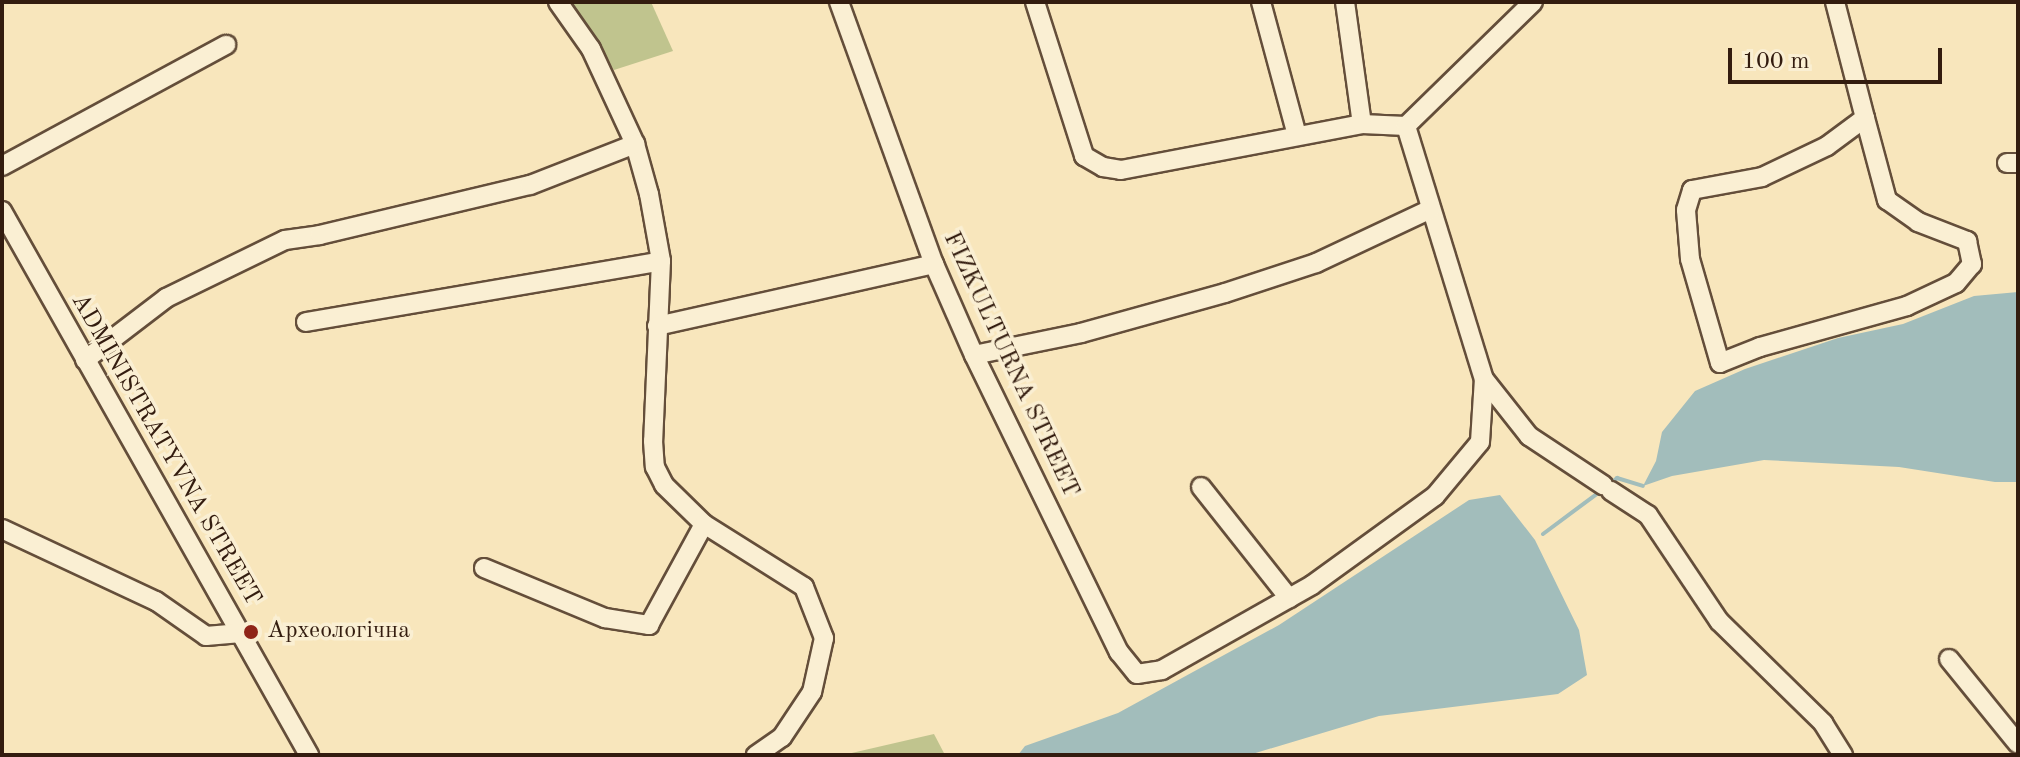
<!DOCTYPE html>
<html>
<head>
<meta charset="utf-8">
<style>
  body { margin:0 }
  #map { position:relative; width:2020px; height:757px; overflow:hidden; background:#f8e6bc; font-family:"Old Standard TT",serif }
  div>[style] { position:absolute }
  .green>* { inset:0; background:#c0c48e }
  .water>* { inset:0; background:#a2bdbb }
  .stream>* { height:4px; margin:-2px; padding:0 2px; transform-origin:2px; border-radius:2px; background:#a2bdbb }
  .roads { filter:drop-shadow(2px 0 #644e3a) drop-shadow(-2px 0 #644e3a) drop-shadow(0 2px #644e3a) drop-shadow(0 -2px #644e3a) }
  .minor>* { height:18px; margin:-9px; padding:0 9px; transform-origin:9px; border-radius:9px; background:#faefd3 }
  .dots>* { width:22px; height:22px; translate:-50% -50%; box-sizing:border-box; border:4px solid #faefd3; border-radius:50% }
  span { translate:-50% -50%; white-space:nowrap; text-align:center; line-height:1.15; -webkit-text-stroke:7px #faefd3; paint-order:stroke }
  .street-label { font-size:24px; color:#331c0f }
  .poi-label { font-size:24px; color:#331c0f }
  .left { translate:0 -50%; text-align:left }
  .frame { position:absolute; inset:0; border:4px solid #331c0f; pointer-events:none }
  .scale { position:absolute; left:1728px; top:48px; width:214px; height:36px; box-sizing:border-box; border:4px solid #331c0f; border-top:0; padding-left:10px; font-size:24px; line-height:28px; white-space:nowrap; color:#331c0f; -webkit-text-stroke:6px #faefd3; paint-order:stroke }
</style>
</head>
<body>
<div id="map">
  <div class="green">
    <div style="clip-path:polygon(568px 2px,651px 2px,673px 51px,614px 70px)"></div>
    <div style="clip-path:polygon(934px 734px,945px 755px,843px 755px)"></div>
  </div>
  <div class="water">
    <div style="clip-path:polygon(2018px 292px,2018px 482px,1995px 482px,1899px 467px,1764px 460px,1672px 476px,1643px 486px,1656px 461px,1662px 432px,1695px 391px,1745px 369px,1838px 338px,1903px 324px,1974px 296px)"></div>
    <div style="clip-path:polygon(1500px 495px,1535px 540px,1579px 630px,1587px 675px,1558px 694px,1379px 716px,1249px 755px,1018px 755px,1025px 746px,1118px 713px,1279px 625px,1469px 500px)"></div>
  </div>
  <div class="stream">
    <div style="left:1609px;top:485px;width:11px;rotate:-41deg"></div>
    <div style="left:1617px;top:478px;width:27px;rotate:17deg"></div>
    <div style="left:1543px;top:534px;width:74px;rotate:-36.7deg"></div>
  </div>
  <div class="roads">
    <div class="minor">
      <div style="left:558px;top:2px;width:57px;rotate:54.9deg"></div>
      <div style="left:591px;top:49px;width:105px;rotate:65.1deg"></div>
      <div style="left:635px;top:144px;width:52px;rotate:74.4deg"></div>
      <div style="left:649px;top:194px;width:68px;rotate:79.8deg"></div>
      <div style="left:661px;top:261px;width:180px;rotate:92.5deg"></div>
      <div style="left:653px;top:441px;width:26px;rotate:86deg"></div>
      <div style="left:655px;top:467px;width:20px;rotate:63deg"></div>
      <div style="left:664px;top:485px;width:56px;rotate:44.3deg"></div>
      <div style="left:704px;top:524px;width:118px;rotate:32.2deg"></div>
      <div style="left:804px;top:587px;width:55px;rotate:68.6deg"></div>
      <div style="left:824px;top:638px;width:55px;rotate:102.5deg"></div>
      <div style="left:812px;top:692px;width:54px;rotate:123.7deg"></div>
      <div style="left:782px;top:737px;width:32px;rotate:145deg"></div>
      <div style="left:839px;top:2px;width:279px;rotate:70.1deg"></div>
      <div style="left:934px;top:264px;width:99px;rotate:66.3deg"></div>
      <div style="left:974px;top:355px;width:331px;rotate:64deg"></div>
      <div style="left:1119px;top:652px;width:28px;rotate:51deg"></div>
      <div style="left:1137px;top:674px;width:25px;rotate:-9deg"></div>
      <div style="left:1162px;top:670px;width:172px;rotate:-29.5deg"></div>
      <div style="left:1312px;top:585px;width:152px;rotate:-35.9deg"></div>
      <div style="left:1435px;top:496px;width:70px;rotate:-50.2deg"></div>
      <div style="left:1480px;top:442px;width:63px;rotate:-86.4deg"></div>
      <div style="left:1035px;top:2px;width:162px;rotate:72.3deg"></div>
      <div style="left:1084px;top:156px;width:22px;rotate:30deg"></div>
      <div style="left:1103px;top:167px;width:18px;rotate:9deg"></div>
      <div style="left:1121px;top:170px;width:245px;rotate:-10.8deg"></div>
      <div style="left:1362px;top:124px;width:44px;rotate:2.6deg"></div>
      <div style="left:1261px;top:2px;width:138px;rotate:74.9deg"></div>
      <div style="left:1345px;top:2px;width:123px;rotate:82.1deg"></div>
      <div style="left:1533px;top:2px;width:177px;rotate:135.7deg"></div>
      <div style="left:1406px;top:126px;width:265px;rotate:72.9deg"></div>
      <div style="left:1484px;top:379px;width:73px;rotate:51.7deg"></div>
      <div style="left:1529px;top:436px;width:89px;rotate:33.5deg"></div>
      <div style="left:1835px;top:2px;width:120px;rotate:75.5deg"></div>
      <div style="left:1865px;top:118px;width:85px;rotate:75deg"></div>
      <div style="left:1887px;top:200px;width:38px;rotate:35deg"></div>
      <div style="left:1918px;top:222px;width:53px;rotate:21.2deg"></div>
      <div style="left:1967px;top:241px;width:24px;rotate:78deg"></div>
      <div style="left:1972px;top:264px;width:25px;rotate:130deg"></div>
      <div style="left:1956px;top:283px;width:54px;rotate:154.9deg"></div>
      <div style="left:1907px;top:306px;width:153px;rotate:164.4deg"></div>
      <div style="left:1760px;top:347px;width:43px;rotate:158.2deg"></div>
      <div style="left:1720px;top:363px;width:108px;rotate:-106.1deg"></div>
      <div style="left:1690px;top:259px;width:49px;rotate:-94.7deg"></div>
      <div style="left:1686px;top:210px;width:21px;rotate:-73deg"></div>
      <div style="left:1692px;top:190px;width:71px;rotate:-10.5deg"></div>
      <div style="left:1762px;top:177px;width:72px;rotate:-25.5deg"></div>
      <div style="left:1827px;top:146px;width:47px;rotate:-36.4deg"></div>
      <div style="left:2007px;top:163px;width:11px"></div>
      <div style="left:2px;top:166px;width:255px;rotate:-28.4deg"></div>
      <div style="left:2px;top:211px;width:625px;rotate:60.56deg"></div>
      <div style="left:306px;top:322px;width:360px;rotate:-9.7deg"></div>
      <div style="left:657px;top:326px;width:284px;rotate:-12.6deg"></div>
      <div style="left:974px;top:355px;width:109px;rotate:-11.6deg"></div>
      <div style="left:1081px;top:333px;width:149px;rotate:-15.5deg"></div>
      <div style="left:1225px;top:293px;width:96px;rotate:-18.2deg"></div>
      <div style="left:1316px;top:263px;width:127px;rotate:-25.2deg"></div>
      <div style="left:85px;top:360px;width:102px;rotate:-37.4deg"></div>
      <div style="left:166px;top:298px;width:132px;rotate:-26deg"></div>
      <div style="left:285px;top:240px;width:35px;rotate:-8deg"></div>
      <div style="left:320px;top:235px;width:216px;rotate:-13.4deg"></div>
      <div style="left:530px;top:185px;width:113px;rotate:-21.3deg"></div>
      <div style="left:1201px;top:487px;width:142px;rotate:51.6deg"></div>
      <div style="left:1611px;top:491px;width:44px;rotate:33deg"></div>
      <div style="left:1648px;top:515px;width:128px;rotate:56.2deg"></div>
      <div style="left:1719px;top:621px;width:146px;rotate:44.4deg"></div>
      <div style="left:1823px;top:723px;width:38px;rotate:58deg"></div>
      <div style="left:2px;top:529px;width:170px;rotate:25.1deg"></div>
      <div style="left:156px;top:601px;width:61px;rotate:35deg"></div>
      <div style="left:206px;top:636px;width:35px;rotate:-5deg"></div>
      <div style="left:484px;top:568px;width:131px;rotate:22.5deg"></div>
      <div style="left:605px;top:618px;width:45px;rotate:9deg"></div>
      <div style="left:649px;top:625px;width:115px;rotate:-61.4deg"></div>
      <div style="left:1949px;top:659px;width:109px;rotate:50.9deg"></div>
    </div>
  </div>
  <div class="dots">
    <div style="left:251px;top:632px;background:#8f2418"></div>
  </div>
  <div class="street-label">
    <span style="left:1010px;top:365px;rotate:65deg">FIZKULTURNA STREET</span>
    <span style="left:165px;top:450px;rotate:60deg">ADMINISTRATYVNA STREET</span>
  </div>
  <div class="poi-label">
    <span class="left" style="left:267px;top:632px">Археологічна</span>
  </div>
  <div class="frame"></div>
  <div class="scale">100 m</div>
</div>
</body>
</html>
